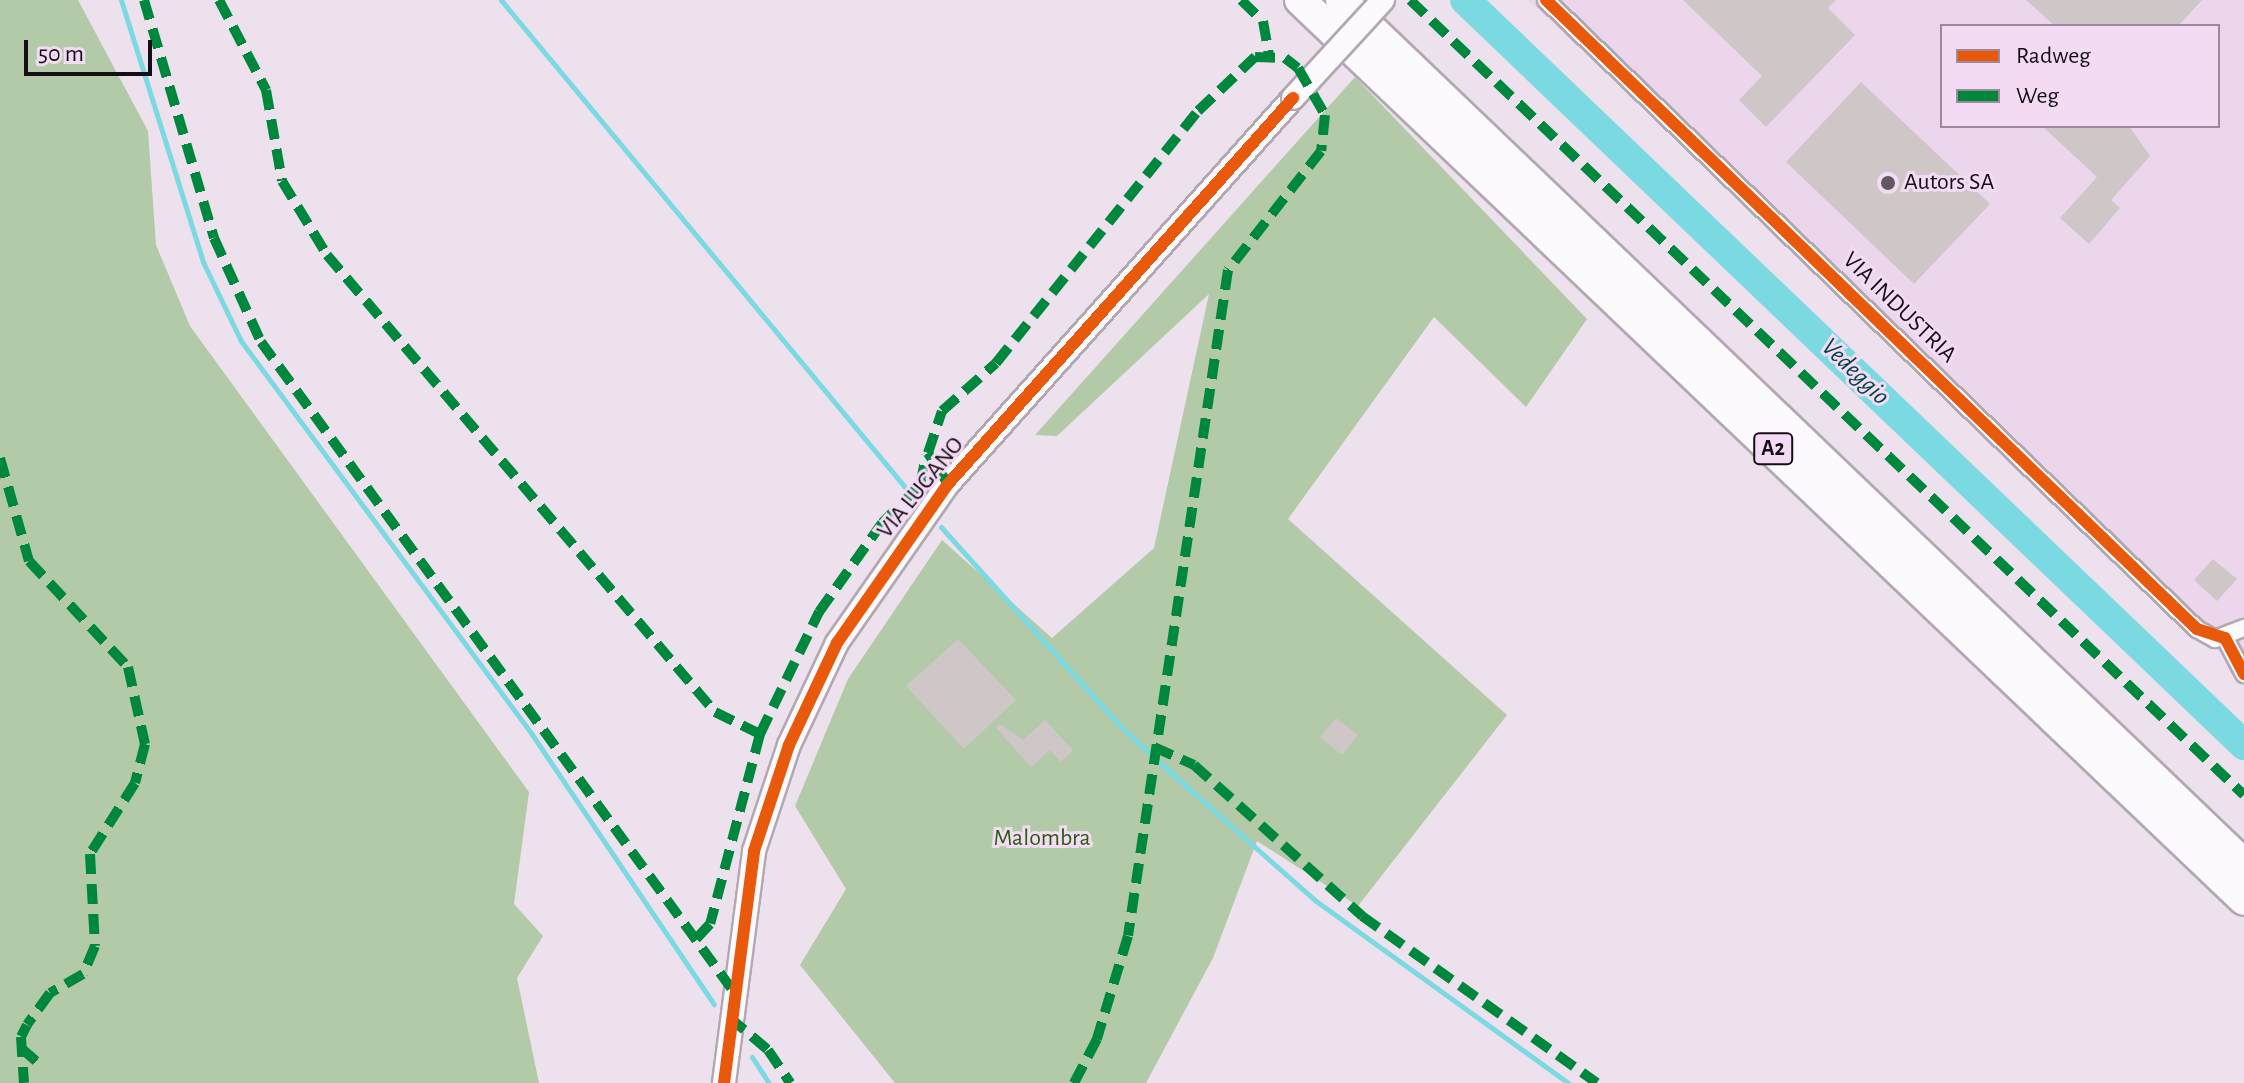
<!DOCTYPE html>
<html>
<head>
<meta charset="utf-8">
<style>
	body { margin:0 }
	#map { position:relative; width:2244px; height:1083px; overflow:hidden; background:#eee1ee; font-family:"Alegreya Sans",sans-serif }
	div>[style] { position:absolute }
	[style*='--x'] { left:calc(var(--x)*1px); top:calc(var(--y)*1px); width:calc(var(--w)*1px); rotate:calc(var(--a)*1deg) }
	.built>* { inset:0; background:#ebd6eb }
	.forest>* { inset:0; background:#b2caa8 }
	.stream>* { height:5px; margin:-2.5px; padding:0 2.5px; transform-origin:2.5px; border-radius:2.5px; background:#7ad9e1 }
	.river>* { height:30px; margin:-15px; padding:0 15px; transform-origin:15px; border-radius:15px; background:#7ad9e1 }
	.building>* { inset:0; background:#cfc6c7 }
	.roads { filter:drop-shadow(2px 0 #b2a8b2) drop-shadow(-2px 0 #b2a8b2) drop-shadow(0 2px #b2a8b2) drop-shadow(0 -2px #b2a8b2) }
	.minor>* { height:16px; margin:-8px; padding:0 8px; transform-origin:8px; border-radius:8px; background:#fcfafc }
	.secondary>* { height:22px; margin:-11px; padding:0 11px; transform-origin:11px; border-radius:11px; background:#fcfafc }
	.motorway>* { height:30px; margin:-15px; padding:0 15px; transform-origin:15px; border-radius:15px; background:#fcfafc }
	.bridges { filter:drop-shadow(2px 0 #b2a8b2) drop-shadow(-2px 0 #b2a8b2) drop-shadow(0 2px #b2a8b2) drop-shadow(0 -2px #b2a8b2) }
	.secondary-bridge>* { height:22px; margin:-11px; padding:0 11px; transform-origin:11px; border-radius:11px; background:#fcfafc }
	.quiet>* { height:10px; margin-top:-5px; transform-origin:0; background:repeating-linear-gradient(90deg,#00873e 0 20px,transparent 0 30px) }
	.cycleway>* { height:12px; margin:-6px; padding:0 6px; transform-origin:6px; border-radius:6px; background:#e8590c }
	.dots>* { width:22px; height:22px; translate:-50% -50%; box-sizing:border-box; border:4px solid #f3dcf3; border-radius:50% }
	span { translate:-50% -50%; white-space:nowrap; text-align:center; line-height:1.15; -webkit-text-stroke:6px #f3dcf3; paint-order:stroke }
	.shield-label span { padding:2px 6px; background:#f3dcf3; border:2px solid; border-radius:6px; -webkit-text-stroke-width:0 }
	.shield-label { font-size:22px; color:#160e16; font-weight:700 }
	.poi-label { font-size:24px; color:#160e16 }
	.left { translate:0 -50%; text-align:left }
	.street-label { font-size:24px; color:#160e16 }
	.park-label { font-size:24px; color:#295c11 }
	.water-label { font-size:26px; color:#014346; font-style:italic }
	.legend { position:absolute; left:1940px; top:24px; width:280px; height:104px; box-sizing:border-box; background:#f3dcf3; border:2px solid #9b8a9b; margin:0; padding:10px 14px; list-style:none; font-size:24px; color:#160e16 }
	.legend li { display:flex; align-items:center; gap:16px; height:40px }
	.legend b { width:40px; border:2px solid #9b8a9b }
	.scale { position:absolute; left:24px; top:40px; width:128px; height:36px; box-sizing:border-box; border:4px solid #160e16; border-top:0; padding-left:10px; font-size:24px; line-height:28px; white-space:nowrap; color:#160e16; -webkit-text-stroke:6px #f3dcf3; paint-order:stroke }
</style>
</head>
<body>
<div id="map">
	<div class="built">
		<i style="clip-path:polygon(evenodd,1528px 0,2244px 0,2244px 676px,2226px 658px,1528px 0,1942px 26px,2218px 26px,2218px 126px,1942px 126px,1942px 26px)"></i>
	</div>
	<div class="forest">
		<i style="clip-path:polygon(0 0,78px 0,148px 131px,156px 245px,190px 326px,529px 792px,514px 904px,543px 936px,517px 978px,539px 1083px,0 1083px)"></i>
		<i style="clip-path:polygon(1355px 77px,1587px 319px,1526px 407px,1434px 317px,1288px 519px,1507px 715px,1358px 906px,1257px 841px,1213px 958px,1146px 1083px,895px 1083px,800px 965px,846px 889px,795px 806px,848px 679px,942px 540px,1052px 638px,1154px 548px,1209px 294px,1057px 436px,1035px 435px)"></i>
	</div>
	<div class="stream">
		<i style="--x:121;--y:0;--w:275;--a:72.6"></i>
		<i style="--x:203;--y:262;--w:88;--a:64.3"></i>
		<i style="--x:241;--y:341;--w:488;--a:53.5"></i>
		<i style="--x:531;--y:733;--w:327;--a:56"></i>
		<i style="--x:501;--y:0;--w:639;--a:50.33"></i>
		<i style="--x:941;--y:527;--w:266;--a:48"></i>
		<i style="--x:1119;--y:725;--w:92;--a:42.4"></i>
		<i style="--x:1187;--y:787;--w:172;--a:41.5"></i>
		<i style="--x:1316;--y:901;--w:311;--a:35.8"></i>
		<i style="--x:752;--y:1057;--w:31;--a:57"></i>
	</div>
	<div class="river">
		<i style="--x:1465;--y:0;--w:1078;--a:43.72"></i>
	</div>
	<div class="building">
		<i style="clip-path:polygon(1683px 0,1836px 0,1828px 8px,1855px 35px,1766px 127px,1739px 100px,1762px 76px)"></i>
		<i style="clip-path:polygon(2026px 0,2202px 0,2178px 26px,2055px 26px)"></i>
		<i style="clip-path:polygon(1861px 82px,1990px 204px,1914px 284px,1786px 162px)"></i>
		<i style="clip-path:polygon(2042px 126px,2129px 126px,2150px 156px,2111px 200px,2120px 208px,2089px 244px,2060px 218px,2097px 177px)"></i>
		<i style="clip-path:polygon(2213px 559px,2237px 579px,2217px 601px,2194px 580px)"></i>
		<i style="clip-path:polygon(958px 639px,1016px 700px,964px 749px,906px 686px)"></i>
		<i style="clip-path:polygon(1336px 718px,1358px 735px,1342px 755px,1320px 737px)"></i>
		<i style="clip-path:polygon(1045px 720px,1073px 750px,1061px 762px,1050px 750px,1031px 767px,996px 728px,1000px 724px,1023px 740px)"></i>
	</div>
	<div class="roads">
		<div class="minor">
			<i style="--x:1546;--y:0;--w:905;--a:44.02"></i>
			<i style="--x:2197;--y:629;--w:21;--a:29"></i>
			<i style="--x:2215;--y:639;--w:31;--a:-21"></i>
			<i style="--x:2225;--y:638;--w:41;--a:62.2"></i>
		</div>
		<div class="secondary">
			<i style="--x:724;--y:1083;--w:234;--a:-82.6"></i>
			<i style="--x:754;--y:851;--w:112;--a:-71.7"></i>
			<i style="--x:789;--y:745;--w:113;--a:-64.8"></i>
			<i style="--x:837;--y:643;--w:194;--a:-55.1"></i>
			<i style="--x:948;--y:484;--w:518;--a:-48.21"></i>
		</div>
		<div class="motorway">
			<i style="--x:1300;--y:0;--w:1304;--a:43.63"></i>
			<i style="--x:1341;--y:0;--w:1250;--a:43.74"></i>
		</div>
	</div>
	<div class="bridges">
		<div class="secondary-bridge">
			<i style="--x:1293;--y:98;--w:133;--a:-47.4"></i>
		</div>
	</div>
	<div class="quiet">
		<i style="--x:144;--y:0;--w:248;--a:73.6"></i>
		<i style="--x:214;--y:238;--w:114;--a:65.7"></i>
		<i style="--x:261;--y:342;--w:799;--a:53.96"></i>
		<i style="--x:219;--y:0;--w:102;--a:62.4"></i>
		<i style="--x:266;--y:90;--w:92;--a:80"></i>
		<i style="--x:282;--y:181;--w:87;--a:58.7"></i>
		<i style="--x:327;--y:255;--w:599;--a:49.67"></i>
		<i style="--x:715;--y:712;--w:50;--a:26.1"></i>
		<i style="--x:760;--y:734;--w:196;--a:104.7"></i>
		<i style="--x:710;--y:924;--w:26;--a:133"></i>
		<i style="--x:1241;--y:0;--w:30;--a:44"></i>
		<i style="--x:1263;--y:21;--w:35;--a:80"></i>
		<i style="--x:1410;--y:0;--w:1152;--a:43.63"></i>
		<i style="--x:0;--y:458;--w:107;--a:74.3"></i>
		<i style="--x:29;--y:561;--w:145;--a:47"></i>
		<i style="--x:128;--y:667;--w:79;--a:77.6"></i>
		<i style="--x:145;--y:744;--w:40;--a:104.4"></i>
		<i style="--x:135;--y:783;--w:84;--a:122.4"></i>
		<i style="--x:90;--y:854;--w:92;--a:86.9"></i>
		<i style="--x:95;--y:946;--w:30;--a:113"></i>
		<i style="--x:83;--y:974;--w:38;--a:150"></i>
		<i style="--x:50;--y:993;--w:39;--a:126"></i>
		<i style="--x:27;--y:1025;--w:13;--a:117"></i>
		<i style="--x:21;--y:1037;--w:46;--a:86.3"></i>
		<i style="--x:948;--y:484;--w:37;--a:-123"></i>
		<i style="--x:928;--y:453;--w:44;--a:-71.6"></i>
		<i style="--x:942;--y:411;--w:72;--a:-41.6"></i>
		<i style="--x:996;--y:363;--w:323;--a:-51.3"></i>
		<i style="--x:1198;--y:111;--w:79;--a:-43.5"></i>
		<i style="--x:1255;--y:57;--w:30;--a:2"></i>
		<i style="--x:1285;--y:58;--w:16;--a:38"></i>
		<i style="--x:1298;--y:68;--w:54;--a:60.1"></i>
		<i style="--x:1325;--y:115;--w:36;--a:96"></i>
		<i style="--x:1321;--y:151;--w:151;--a:128"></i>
		<i style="--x:1228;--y:270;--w:673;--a:98.54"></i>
		<i style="--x:1128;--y:936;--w:108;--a:106.8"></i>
		<i style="--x:1097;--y:1039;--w:50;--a:117.6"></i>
		<i style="--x:760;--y:734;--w:136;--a:-64.2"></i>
		<i style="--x:819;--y:612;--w:109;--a:-54.7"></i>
		<i style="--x:882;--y:523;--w:54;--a:-45"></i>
		<i style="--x:920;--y:485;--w:30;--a:-78"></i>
		<i style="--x:1154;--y:747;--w:44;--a:24.2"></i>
		<i style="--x:1194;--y:765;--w:226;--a:41.9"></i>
		<i style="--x:1362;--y:916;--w:288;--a:35.4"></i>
		<i style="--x:729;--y:1017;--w:51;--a:40.2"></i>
		<i style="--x:768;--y:1050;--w:40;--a:56"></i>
		<i style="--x:21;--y:1048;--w:29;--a:41"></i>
	</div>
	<div class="cycleway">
		<i style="--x:1546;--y:0;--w:905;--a:44.02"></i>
		<i style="--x:2197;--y:629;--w:29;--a:18"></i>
		<i style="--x:2225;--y:638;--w:41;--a:62.2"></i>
		<i style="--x:724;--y:1083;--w:234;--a:-82.6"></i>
		<i style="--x:754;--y:851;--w:112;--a:-71.7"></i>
		<i style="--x:789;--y:745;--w:113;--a:-64.8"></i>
		<i style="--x:837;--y:643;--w:194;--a:-55.1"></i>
		<i style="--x:948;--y:484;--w:518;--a:-48.21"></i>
	</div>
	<div class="dots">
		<i style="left:1888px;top:183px;background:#625862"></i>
	</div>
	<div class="shield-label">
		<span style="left:1773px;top:449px">A2</span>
	</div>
	<div class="poi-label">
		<span class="left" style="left:1904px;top:183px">Autors SA</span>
	</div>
	<div class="street-label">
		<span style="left:1899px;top:308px;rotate:44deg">VIA INDUSTRIA</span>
		<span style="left:921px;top:488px;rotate:-51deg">VIA LUGANO</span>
	</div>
	<div class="park-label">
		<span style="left:1042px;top:839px">Malombra</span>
	</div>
	<div class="water-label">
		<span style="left:1855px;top:372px;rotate:44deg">Vedeggio</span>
	</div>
	<ul class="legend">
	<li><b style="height:10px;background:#e8590c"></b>Radweg</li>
	<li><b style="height:10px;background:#00873e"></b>Weg</li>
	</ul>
	<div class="scale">50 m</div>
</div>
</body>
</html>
